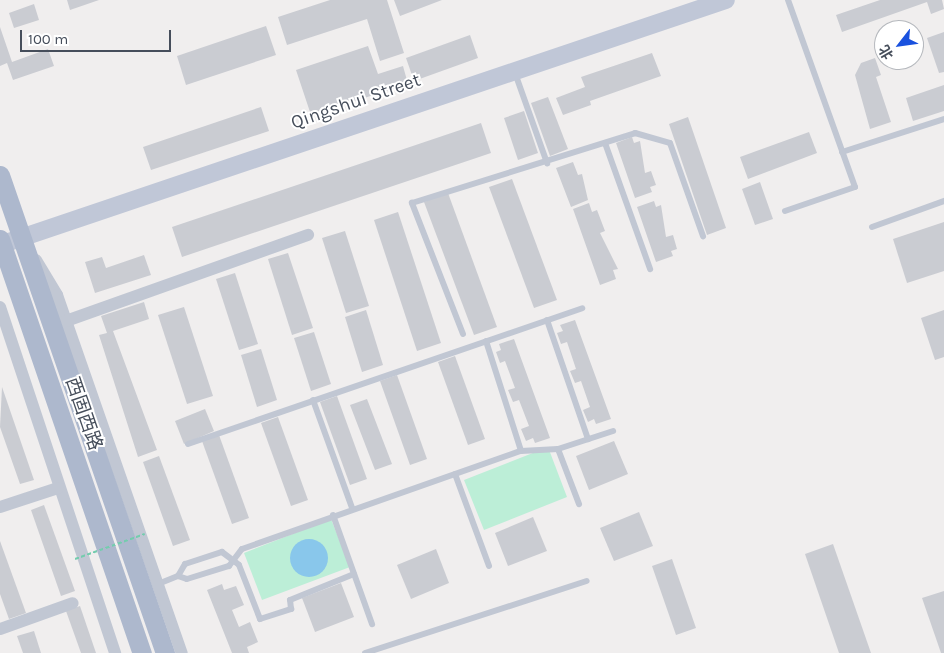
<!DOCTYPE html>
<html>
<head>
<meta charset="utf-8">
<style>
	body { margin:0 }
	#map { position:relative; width:944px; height:653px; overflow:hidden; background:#f0eeee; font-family:Karla,"Noto Sans SC",sans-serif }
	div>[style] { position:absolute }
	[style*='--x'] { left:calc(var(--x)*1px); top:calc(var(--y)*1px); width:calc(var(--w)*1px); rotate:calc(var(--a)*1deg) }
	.green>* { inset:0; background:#bceed7 }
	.water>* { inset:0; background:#89c7eb }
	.round { border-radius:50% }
	.building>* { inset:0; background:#caccd2 }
	.lane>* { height:6px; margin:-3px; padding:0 3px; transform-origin:3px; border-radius:3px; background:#c1c7d3 }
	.street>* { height:12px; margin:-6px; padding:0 6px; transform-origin:6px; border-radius:6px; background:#c1c7d3 }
	.secondary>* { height:18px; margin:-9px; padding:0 9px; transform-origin:9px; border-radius:9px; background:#c0c7d7 }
	.primary>* { height:19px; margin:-9.5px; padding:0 9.5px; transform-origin:9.5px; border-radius:9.5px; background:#adb8cd }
	.path-bridge>* { height:2px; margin-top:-1px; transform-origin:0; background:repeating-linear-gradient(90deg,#74ccae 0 4px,transparent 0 6.5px) }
	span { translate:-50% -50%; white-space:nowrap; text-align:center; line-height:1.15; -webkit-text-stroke:4px #fff; paint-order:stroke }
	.street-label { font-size:19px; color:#464e5b }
	.north { position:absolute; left:874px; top:20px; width:50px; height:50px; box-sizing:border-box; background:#fff; border:1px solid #b5b8bd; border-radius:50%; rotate:240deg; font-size:14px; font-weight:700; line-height:20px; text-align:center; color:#464e5b }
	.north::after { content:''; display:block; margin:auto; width:18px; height:22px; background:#1951de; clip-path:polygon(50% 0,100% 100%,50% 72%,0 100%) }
	.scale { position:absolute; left:20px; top:30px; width:151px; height:22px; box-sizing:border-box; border:2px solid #464e5b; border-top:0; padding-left:6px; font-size:15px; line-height:18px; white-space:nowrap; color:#464e5b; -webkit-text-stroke:4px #fff; paint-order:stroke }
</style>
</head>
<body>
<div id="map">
	<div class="green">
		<i style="clip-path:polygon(548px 447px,567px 497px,484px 530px,464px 480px)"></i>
		<i style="clip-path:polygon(331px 519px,350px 567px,262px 600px,244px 553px)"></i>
	</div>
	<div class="water">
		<i class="round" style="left:290px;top:539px;width:38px;height:38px"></i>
	</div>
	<div class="building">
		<i style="clip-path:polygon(67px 0,99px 0,70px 10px)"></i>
		<i style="clip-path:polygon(330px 0,387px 0,404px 53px,380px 61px,367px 19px,287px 45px,278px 17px)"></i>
		<i style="clip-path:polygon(394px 0,442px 0,400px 16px)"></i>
		<i style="clip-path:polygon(880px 0,942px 0,944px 9px,931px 14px,927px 2px,842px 32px,836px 15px)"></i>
		<i style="clip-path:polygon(34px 4px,39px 20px,14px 28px,9px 13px)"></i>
		<i style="clip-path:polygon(266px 26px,276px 55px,186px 85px,177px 56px)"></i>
		<i style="clip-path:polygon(0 27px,12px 62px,48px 49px,54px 66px,13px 80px,7px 63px,0 66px)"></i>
		<i style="clip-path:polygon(944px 32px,944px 72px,939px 73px,927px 38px)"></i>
		<i style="clip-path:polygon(470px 35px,478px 58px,414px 81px,406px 58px)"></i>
		<i style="clip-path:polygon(368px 46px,378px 74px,403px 66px,408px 84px,311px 115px,296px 70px)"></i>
		<i style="clip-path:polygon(652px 53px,661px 76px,590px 101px,591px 105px,563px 115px,556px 98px,585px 87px,581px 77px)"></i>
		<i style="clip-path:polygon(875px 58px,881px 75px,876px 77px,891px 122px,870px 129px,855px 75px,861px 63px)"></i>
		<i style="clip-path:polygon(944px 85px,944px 111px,913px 121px,906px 98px)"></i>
		<i style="clip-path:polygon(548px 97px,568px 149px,550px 156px,531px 103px)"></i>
		<i style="clip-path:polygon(261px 107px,269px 131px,151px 170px,143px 147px)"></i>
		<i style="clip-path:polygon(524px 111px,538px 153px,518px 160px,504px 118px)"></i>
		<i style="clip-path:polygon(688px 117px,726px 228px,707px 235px,669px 124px)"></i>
		<i style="clip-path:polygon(481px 123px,491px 153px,182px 257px,172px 227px)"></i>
		<i style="clip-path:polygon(809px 132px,817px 153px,748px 179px,740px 157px)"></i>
		<i style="clip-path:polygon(632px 137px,634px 143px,640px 141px,645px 173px,651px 171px,656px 185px,650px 187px,652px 192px,635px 198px,616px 143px)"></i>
		<i style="clip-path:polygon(573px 162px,578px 175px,582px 174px,588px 200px,571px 207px,556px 168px)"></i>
		<i style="clip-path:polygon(512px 179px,557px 300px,534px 308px,489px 187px)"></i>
		<i style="clip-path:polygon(760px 182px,773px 219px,755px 225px,742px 189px)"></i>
		<i style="clip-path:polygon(448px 193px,497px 327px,474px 335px,424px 202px)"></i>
		<i style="clip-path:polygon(654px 201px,656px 207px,661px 205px,666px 237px,673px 235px,677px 249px,671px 251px,673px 256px,656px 262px,637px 207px)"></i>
		<i style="clip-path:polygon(589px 203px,592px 212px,597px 210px,605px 231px,600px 233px,618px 269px,613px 270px,616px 279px,600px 285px,573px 209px)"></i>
		<i style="clip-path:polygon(398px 212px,441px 343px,417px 351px,374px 220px)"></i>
		<i style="clip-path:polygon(944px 222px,944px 271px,907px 283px,893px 239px)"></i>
		<i style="clip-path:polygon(345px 231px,369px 306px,346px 313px,322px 238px)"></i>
		<i style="clip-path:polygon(288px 253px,313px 328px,292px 335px,268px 259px)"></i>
		<i style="clip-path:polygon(144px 255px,151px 275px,95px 293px,85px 262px,102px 257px,106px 268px)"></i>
		<i style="clip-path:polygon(235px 273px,258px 344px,239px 350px,216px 279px)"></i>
		<i style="clip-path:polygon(144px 302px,149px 319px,113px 331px,157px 450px,138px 457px,99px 335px,107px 333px,101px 316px)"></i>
		<i style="clip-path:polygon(184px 307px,213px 396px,187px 404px,158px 315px)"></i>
		<i style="clip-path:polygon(366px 310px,383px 365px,362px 372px,345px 317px)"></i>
		<i style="clip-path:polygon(944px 310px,944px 357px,935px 360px,921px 318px)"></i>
		<i style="clip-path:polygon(575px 320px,611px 419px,596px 424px,594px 419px,588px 422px,583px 410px,590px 407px,581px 381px,575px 383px,570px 371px,576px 369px,567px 342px,561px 344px,557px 333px,563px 331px,560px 325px)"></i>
		<i style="clip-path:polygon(314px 332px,331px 384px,311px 391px,294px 338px)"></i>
		<i style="clip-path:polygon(514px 339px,550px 438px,535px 443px,533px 438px,526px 441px,521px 429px,529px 426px,519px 400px,513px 402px,508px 390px,515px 388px,505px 361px,500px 363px,496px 352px,501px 350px,499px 344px)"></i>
		<i style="clip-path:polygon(261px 349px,277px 400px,257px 407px,241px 355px)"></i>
		<i style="clip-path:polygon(455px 356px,485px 439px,468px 445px,438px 362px)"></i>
		<i style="clip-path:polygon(397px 375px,427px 459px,410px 465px,380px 381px)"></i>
		<i style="clip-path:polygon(2px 387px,34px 480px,20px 484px,0 427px)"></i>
		<i style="clip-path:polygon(337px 396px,367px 479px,350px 485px,320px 402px)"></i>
		<i style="clip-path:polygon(367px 399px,392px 464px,375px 470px,350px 405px)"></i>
		<i style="clip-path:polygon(205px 409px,214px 431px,184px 444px,175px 421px)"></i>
		<i style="clip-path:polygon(278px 417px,308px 500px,291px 506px,261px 423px)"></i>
		<i style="clip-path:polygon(219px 435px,249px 518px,232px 524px,202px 441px)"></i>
		<i style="clip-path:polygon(614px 441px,628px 474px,589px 490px,576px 456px)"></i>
		<i style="clip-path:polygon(159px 456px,190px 540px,173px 546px,143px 462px)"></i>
		<i style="clip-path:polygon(44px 505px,75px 591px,61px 596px,31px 510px)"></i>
		<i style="clip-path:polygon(639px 512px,653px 546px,614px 561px,600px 528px)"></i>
		<i style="clip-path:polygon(533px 517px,547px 551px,508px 566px,495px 533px)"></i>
		<i style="clip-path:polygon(0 541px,26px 613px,9px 619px,0 594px)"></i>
		<i style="clip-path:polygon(833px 544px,871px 653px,839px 653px,805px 554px)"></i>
		<i style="clip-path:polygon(436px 549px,449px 583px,411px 599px,397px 565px)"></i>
		<i style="clip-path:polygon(672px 559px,696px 628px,676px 635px,652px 566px)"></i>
		<i style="clip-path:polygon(341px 583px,354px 617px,315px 632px,302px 598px)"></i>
		<i style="clip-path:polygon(222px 584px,224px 590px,236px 586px,244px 605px,232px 610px,239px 627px,250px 622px,258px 642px,247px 647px,249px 653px,232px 653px,207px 590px)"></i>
		<i style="clip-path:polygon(944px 591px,944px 653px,941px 653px,922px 598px)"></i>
		<i style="clip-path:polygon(80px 606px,96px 653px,81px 653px,66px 611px)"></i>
		<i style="clip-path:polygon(34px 631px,41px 653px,23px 653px,17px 636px)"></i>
	</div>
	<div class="lane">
		<i style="--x:515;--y:73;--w:96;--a:70.4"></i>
		<i style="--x:605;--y:143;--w:134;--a:70.3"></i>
		<i style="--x:842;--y:152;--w:107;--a:-17.9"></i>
		<i style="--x:785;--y:211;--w:74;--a:-18.9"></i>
		<i style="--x:855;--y:187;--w:199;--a:-109.7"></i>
		<i style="--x:872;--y:227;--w:77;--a:-19.9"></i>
		<i style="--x:547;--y:320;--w:126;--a:71"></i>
		<i style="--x:463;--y:334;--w:141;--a:-111.3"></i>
		<i style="--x:412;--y:203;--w:234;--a:-17.4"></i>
		<i style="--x:635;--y:133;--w:36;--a:16"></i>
		<i style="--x:670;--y:143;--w:99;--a:70.5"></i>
		<i style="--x:486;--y:341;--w:115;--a:72.3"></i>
		<i style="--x:313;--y:400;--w:115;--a:70.1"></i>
		<i style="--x:188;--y:444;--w:417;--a:-19"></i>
		<i style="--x:558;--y:449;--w:59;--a:69.1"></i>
		<i style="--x:455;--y:474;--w:98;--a:69.7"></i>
		<i style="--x:333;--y:515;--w:116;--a:70.3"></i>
		<i style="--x:178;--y:576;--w:9;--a:18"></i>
		<i style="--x:187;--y:579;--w:44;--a:-17.2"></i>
		<i style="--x:229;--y:566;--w:21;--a:-53"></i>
		<i style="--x:242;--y:549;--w:296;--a:-19.4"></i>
		<i style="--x:521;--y:451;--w:37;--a:-3"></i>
		<i style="--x:558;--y:449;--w:58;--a:-18.1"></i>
		<i style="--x:158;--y:584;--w:22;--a:-22"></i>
		<i style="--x:178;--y:576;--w:14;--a:-60"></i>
		<i style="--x:185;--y:564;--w:39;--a:-18"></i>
		<i style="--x:222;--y:552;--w:21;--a:37"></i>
		<i style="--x:239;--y:565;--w:58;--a:68.7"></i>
		<i style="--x:260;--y:619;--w:33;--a:-18"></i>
		<i style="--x:291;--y:609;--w:9;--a:-96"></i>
		<i style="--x:290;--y:600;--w:69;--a:-22.1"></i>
		<i style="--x:365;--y:653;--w:233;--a:-18"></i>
	</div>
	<div class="street">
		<i style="--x:36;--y:260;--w:41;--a:59"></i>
		<i style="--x:57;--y:295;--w:379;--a:70.8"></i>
		<i style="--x:0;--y:307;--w:365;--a:71.6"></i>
		<i style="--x:66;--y:321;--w:257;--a:-19.6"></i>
		<i style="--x:0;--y:507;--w:61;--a:-18.1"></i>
		<i style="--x:0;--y:629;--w:77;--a:-19.6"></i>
	</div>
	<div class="secondary">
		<i style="--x:0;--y:245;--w:766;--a:-18.65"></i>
	</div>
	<div class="primary">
		<i style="--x:0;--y:175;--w:506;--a:70.96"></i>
		<i style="--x:0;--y:239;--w:438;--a:71.1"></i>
	</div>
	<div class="path-bridge">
		<i style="--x:75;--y:559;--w:74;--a:-19.7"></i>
	</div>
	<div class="street-label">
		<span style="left:356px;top:102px;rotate:-19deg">Qingshui Street</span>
		<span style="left:83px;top:414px;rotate:71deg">西固西路</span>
	</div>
	<div class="north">北</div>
	<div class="scale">100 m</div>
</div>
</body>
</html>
